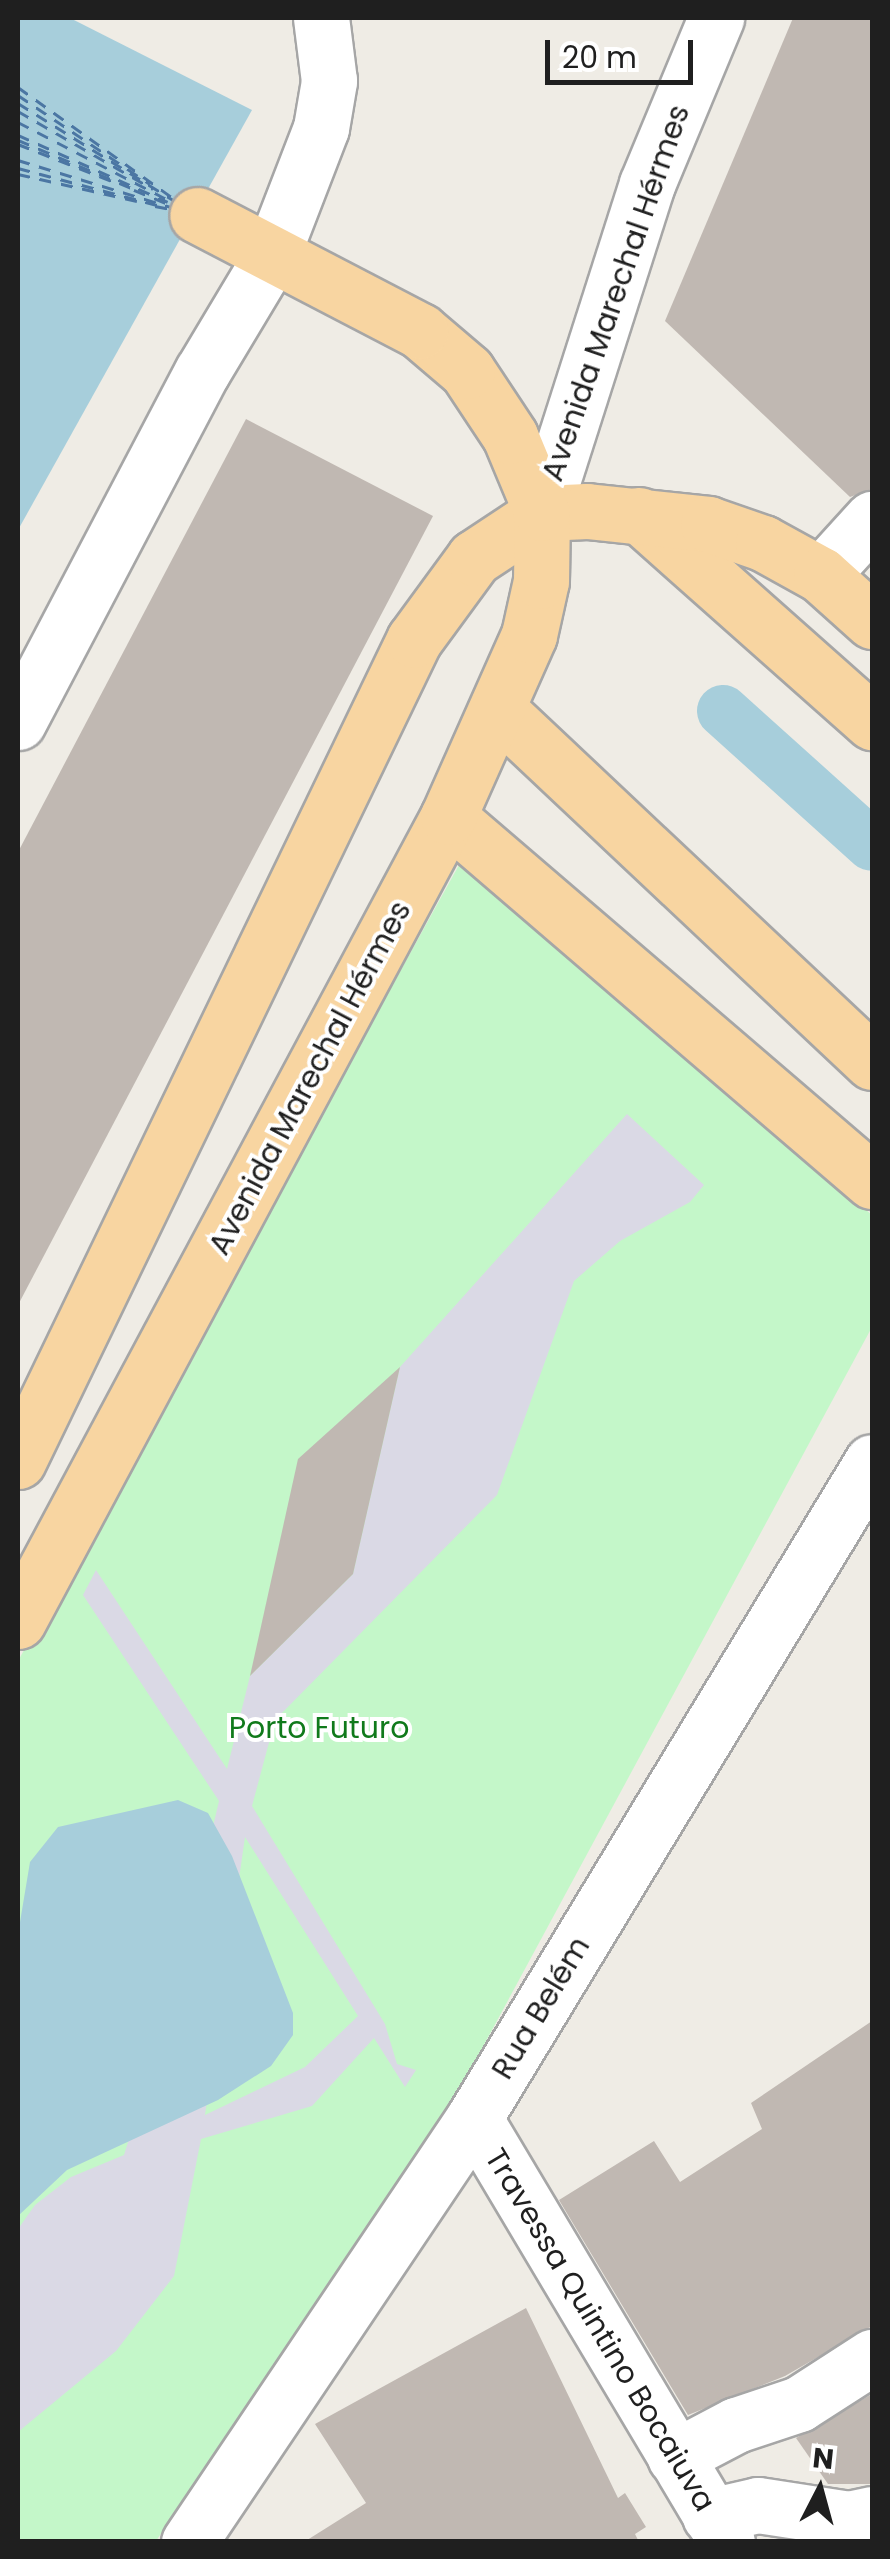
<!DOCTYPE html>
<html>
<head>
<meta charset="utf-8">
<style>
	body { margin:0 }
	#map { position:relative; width:890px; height:2559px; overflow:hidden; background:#efece5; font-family:Poppins,sans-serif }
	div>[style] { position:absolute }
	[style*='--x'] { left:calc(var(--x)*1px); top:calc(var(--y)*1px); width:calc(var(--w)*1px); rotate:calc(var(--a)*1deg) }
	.park>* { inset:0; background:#c4f7c9 }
	.plaza>* { inset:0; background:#dad9e5 }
	.water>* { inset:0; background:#a7cedb }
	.canal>* { height:52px; margin:-26px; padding:0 26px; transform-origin:26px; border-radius:26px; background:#a7cedb }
	.ferry>* { height:2.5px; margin-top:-1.25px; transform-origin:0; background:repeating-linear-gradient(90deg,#4b76a3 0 12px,transparent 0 22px) }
	.building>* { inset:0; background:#c0b8b2 }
	.roads { filter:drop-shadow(2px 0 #a6a6a6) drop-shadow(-2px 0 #a6a6a6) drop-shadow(0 2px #a6a6a6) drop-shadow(0 -2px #a6a6a6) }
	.minor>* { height:55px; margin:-27.5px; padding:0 27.5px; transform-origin:27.5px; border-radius:27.5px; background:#fff }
	.major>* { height:55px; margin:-27.5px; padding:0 27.5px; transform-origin:27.5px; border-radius:27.5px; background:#f8d5a1 }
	span { translate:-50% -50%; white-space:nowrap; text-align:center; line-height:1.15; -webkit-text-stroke:8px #fff; paint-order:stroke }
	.street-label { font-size:30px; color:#1f1f1f }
	.park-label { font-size:30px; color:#107a1b }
	.frame { position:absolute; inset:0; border:20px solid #1f1f1f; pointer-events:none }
	.north { position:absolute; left:770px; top:2439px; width:100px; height:100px; -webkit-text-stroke:8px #fff; paint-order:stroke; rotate:6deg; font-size:28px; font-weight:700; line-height:40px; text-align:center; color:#1f1f1f }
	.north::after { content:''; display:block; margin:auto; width:35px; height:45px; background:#1f1f1f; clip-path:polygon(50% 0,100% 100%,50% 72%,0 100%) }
	.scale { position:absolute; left:545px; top:40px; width:148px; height:45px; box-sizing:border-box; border:5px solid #1f1f1f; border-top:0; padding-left:12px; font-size:30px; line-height:35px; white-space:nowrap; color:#1f1f1f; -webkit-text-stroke:8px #fff; paint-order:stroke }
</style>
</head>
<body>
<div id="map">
	<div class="park">
		<i style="clip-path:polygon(459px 865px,872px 1215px,872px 1327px,459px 2091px,156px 2541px,18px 2542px,18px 1661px)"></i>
	</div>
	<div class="plaza">
		<i style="clip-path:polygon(evenodd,627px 1114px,704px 1185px,690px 1202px,620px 1241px,574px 1281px,497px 1495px,275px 1720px,252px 1806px,385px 2024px,397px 2064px,416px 2070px,405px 2087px,374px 2038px,312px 2106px,201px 2139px,174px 2276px,116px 2351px,18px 2432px,18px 2229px,35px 2205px,71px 2177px,124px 2155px,172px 2000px,219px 1801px,83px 1595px,96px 1570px,227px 1769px,250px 1676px,353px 1574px,400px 1367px,627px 1114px,245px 1837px,358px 2016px,305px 2067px,205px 2115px,245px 1837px)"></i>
	</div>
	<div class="water">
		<i style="clip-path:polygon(18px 18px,70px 18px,252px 110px,18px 530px)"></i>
		<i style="clip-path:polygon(178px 1800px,208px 1813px,232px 1856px,293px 2013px,293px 2035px,271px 2066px,218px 2100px,67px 2170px,18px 2216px,18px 1934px,30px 1862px,58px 1827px)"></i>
	</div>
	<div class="canal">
		<i style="--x:723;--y:711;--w:200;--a:42"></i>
	</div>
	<div class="ferry">
		<i style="--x:18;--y:87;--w:194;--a:35.6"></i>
		<i style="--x:18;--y:95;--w:159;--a:34"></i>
		<i style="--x:18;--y:103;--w:185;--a:32"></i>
		<i style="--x:18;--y:111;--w:156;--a:30"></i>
		<i style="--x:18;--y:122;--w:176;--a:27.4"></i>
		<i style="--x:18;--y:135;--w:164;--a:24.1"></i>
		<i style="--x:18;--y:140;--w:128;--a:23"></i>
		<i style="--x:18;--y:144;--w:106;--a:21.5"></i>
		<i style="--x:18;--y:160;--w:163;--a:17.1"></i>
		<i style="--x:18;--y:168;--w:144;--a:14.9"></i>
		<i style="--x:18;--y:174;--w:122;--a:12.8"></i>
		<i style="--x:134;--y:190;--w:42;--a:22.3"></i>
		<i style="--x:155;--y:206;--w:16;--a:11"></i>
	</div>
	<div class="building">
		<i style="clip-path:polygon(793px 18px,872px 18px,872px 489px,850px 497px,665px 321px)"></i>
		<i style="clip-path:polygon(246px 419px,433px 516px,18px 1305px,18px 852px)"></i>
		<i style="clip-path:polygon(400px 1367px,353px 1574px,250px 1676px,298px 1459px)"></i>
		<i style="clip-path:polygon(872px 2021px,872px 2326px,785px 2376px,688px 2415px,559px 2200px,654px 2141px,680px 2182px,762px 2129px,751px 2103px)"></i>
		<i style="clip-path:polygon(526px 2308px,618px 2498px,625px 2493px,646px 2527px,635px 2534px,639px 2542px,304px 2542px,366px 2503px,315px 2424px)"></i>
		<i style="clip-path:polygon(872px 2394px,872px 2484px,828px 2484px,796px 2438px)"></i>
	</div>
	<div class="roads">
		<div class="minor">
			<i style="--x:542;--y:513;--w:345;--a:-72.3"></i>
			<i style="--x:647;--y:184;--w:180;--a:-67.4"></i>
			<i style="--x:821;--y:575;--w:76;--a:-47.7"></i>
			<i style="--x:18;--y:722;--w:395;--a:-62.3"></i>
			<i style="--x:202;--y:372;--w:136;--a:-59.1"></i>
			<i style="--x:272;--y:255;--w:136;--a:-68.9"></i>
			<i style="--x:321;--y:128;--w:48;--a:-80.3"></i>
			<i style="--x:329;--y:81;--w:64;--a:-97.2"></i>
			<i style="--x:474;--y:2118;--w:494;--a:59.2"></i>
			<i style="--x:675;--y:2457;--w:69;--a:-27.7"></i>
			<i style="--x:736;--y:2425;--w:66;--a:-18.4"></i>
			<i style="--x:799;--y:2404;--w:87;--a:-32.8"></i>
			<i style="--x:710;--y:2516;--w:49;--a:-12.9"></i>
			<i style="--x:758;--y:2505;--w:92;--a:8.7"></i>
			<i style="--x:849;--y:2519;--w:24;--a:-12"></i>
			<i style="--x:189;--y:2542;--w:511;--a:-56.09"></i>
			<i style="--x:474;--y:2118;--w:767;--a:-58.75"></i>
		</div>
		<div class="major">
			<i style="--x:639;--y:515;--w:312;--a:41.6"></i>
			<i style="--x:497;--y:709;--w:515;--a:43.27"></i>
			<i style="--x:448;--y:817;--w:559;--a:40.65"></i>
			<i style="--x:18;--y:1461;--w:912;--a:-64.25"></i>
			<i style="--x:414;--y:640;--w:102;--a:-53.8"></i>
			<i style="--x:474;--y:558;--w:82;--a:-33.5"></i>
			<i style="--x:542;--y:513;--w:45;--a:-2.5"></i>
			<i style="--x:587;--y:511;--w:122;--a:6.1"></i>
			<i style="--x:708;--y:524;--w:58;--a:19.1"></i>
			<i style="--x:763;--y:543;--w:66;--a:28.9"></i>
			<i style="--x:821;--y:575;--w:69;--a:42"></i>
			<i style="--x:18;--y:1621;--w:912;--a:-61.86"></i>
			<i style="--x:448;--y:817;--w:199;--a:-66"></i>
			<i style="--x:529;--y:635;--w:55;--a:-77.5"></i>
			<i style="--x:541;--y:581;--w:68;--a:-89.2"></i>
			<i style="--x:542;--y:513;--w:83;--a:-112.6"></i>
			<i style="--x:510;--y:436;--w:78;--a:-123.5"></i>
			<i style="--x:467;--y:371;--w:62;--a:-139.6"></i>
			<i style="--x:420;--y:331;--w:251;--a:-152.5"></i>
		</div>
	</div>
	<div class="street-label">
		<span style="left:616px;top:293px;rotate:-71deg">Avenida Marechal Hérmes</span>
		<span style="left:310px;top:1078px;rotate:-62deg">Avenida Marechal Hérmes</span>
		<span style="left:541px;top:2008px;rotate:-59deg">Rua Belém</span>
		<span style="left:600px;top:2330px;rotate:59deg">Travessa Quintino Bocaiuva</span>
	</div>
	<div class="park-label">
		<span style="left:319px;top:1728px">Porto Futuro</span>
	</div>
	<div class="frame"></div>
	<div class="north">N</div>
	<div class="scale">20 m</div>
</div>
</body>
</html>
